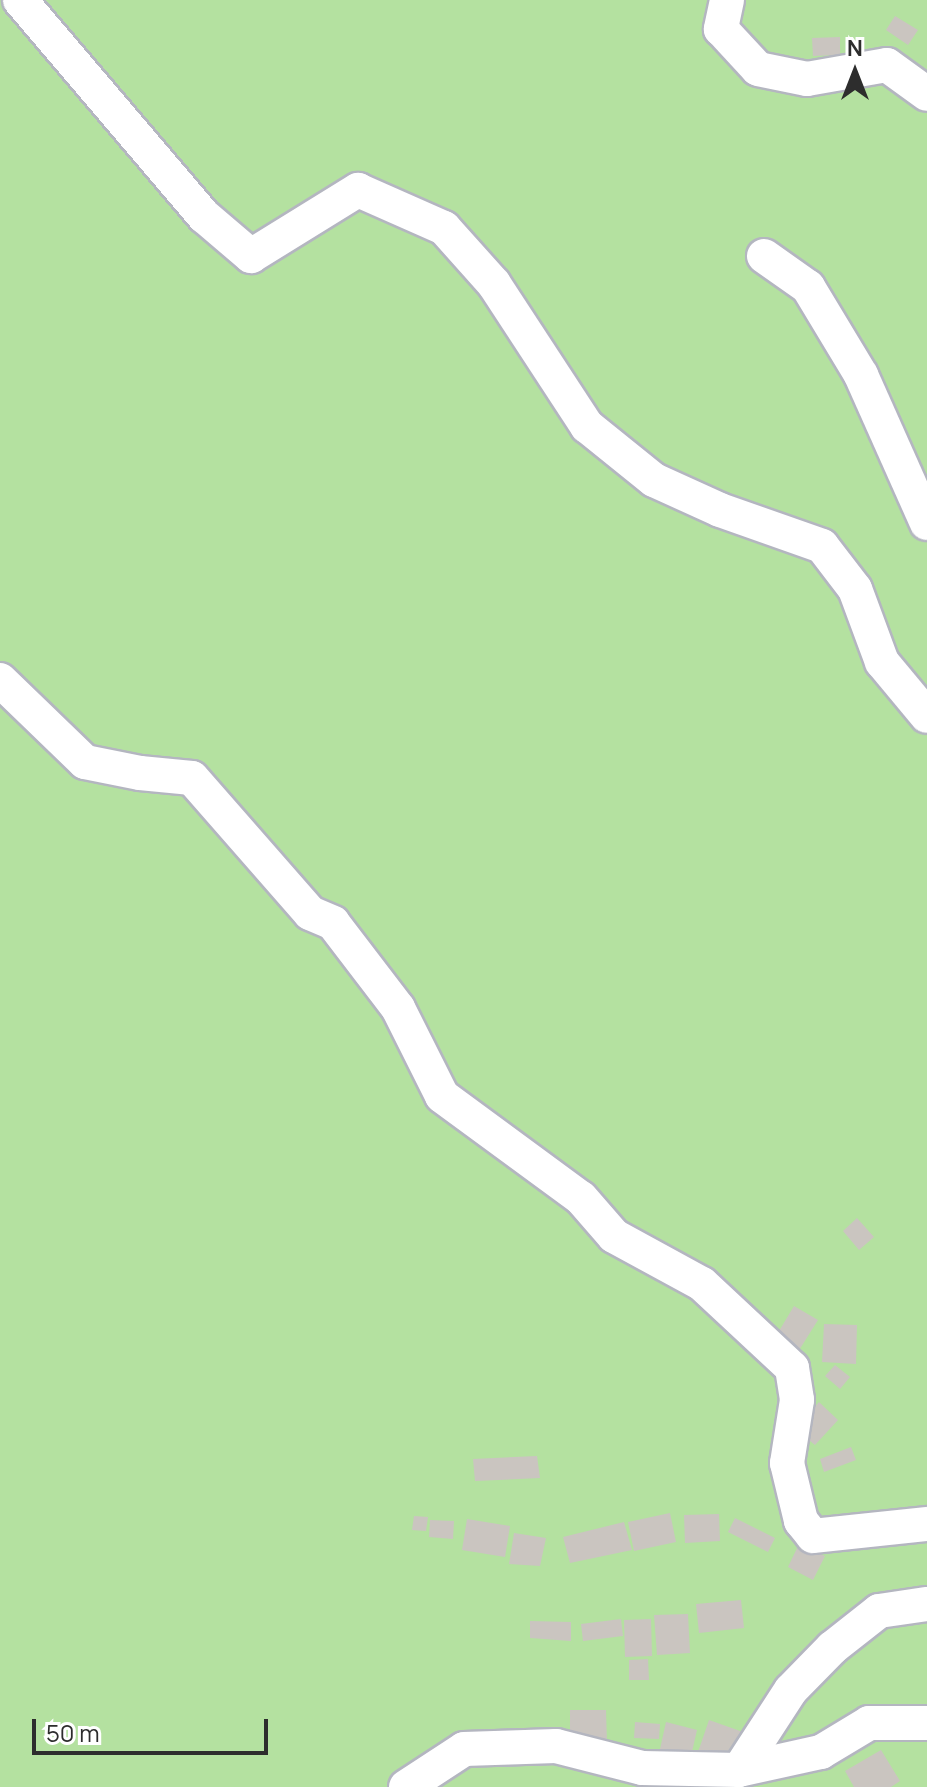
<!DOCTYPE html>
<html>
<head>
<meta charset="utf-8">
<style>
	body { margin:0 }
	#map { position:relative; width:927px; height:1787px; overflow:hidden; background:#eee9e1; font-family:Manrope,sans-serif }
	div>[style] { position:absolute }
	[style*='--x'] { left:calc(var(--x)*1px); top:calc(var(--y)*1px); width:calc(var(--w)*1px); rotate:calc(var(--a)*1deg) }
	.green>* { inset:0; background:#b4e1a0 }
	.building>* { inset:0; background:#cac5c0 }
	.roads { filter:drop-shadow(2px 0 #b4b6c0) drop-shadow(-2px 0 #b4b6c0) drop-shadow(0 2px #b4b6c0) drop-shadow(0 -2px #b4b6c0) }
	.minor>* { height:34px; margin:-17px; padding:0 17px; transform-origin:17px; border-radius:17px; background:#fff }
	span { translate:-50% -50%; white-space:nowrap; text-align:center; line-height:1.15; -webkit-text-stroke:8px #fff; paint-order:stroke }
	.north { position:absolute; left:815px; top:32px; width:80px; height:80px; -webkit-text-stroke:6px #fff; paint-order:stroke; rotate:0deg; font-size:22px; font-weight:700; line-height:32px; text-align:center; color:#2d2d2d }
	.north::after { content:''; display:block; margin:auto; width:28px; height:36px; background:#2d2d2d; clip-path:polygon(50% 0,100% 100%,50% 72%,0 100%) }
	.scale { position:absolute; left:32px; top:1719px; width:236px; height:36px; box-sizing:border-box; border:4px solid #2d2d2d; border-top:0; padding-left:10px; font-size:24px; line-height:28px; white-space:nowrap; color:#2d2d2d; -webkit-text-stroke:6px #fff; paint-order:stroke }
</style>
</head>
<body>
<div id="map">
	<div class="green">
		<i style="clip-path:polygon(0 0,927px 0,927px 1787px,0 1787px)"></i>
	</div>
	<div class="building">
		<i style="clip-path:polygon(895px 16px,918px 30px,908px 45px,886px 30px)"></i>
		<i style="clip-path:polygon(840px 37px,840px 55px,813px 56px,812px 38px)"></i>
		<i style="clip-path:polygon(857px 1218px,874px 1237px,859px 1250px,843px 1231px)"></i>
		<i style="clip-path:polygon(794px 1306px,818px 1320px,796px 1355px,773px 1341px)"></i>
		<i style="clip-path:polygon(824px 1324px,857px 1325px,856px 1364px,822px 1362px)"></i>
		<i style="clip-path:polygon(835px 1365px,850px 1377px,840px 1389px,825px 1376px)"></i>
		<i style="clip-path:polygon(819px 1402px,838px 1420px,815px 1445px,795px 1429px)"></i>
		<i style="clip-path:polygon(851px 1447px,856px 1460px,824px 1472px,820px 1459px)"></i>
		<i style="clip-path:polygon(537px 1456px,540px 1478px,475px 1481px,473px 1459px)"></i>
		<i style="clip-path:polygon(670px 1513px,676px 1542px,634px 1551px,628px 1522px)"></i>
		<i style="clip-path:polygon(719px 1514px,720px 1541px,685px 1543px,684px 1515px)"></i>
		<i style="clip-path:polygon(414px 1516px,428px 1517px,426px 1531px,412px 1530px)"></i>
		<i style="clip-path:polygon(735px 1518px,775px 1538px,768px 1552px,728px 1532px)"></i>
		<i style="clip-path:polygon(467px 1519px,510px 1526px,505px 1557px,462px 1550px)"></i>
		<i style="clip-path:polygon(430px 1520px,454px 1521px,453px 1539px,429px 1537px)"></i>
		<i style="clip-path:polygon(624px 1522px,632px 1550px,570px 1563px,563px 1537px)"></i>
		<i style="clip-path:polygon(514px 1533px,546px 1538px,540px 1566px,509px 1564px)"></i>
		<i style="clip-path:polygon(799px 1544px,825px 1556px,813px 1580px,788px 1567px)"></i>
		<i style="clip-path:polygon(741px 1600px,744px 1628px,699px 1633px,696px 1604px)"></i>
		<i style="clip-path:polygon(688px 1614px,690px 1653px,657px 1655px,654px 1615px)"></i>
		<i style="clip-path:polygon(621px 1619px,623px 1636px,583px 1641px,581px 1624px)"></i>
		<i style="clip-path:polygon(651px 1619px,652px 1656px,625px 1657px,624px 1620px)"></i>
		<i style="clip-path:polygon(530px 1621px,571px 1622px,571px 1641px,530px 1638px)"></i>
		<i style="clip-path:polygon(648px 1659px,649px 1680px,629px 1680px,629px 1660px)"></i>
		<i style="clip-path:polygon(570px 1710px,606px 1710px,607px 1743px,570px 1743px)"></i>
		<i style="clip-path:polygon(709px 1720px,743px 1732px,731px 1765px,698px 1752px)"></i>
		<i style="clip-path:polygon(635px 1722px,660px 1724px,659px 1739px,634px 1738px)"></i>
		<i style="clip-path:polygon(666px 1722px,697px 1730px,691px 1756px,660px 1749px)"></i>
		<i style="clip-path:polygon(881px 1750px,900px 1781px,891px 1787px,854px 1787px,845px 1771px)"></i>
	</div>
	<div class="roads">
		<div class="minor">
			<i style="--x:20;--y:0;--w:284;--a:49.6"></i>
			<i style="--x:204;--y:216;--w:62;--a:40.4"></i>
			<i style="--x:251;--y:256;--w:126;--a:-31.7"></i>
			<i style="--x:358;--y:190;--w:94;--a:23.8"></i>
			<i style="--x:444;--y:228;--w:75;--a:48.2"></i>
			<i style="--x:494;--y:284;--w:170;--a:56.8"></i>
			<i style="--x:587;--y:426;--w:86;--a:38.9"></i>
			<i style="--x:654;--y:480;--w:72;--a:24.4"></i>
			<i style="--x:720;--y:510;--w:108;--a:19.4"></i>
			<i style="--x:822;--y:546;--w:54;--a:52.5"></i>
			<i style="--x:855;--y:589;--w:78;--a:69.7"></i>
			<i style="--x:882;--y:662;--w:70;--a:50.2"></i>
			<i style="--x:727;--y:0;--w:30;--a:102"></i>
			<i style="--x:721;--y:29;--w:54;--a:47.2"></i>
			<i style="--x:758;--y:69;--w:50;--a:11.5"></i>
			<i style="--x:807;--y:79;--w:81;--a:-9.9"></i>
			<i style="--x:887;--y:65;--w:49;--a:35.9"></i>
			<i style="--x:764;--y:256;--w:54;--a:35.2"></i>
			<i style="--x:808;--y:287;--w:103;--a:58.9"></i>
			<i style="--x:861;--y:375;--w:162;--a:66"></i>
			<i style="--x:0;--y:680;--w:118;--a:44"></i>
			<i style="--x:85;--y:762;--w:56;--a:11.3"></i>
			<i style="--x:140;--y:773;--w:52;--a:5.5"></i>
			<i style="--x:192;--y:778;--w:179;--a:48.8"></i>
			<i style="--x:310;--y:913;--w:25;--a:23"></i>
			<i style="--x:333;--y:923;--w:107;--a:52.6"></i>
			<i style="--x:398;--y:1008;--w:98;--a:63.4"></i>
			<i style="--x:442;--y:1096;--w:172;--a:36.3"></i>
			<i style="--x:581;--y:1198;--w:50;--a:49"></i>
			<i style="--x:614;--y:1236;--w:100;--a:28.6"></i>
			<i style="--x:702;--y:1284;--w:123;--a:43"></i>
			<i style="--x:792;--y:1368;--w:32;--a:81"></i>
			<i style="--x:797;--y:1400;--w:64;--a:99"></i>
			<i style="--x:787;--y:1463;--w:60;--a:76.4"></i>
			<i style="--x:801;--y:1521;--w:19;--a:51"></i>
			<i style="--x:813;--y:1536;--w:115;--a:-6"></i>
			<i style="--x:739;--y:1770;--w:95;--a:-57"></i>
			<i style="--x:791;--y:1690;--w:59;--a:-45.7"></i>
			<i style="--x:832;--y:1648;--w:60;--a:-38.2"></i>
			<i style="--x:879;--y:1611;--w:49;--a:-8.3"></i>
			<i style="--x:406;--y:1787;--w:69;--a:-33.2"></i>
			<i style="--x:464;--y:1749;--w:92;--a:-1.9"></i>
			<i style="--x:556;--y:1746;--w:89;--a:14.3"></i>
			<i style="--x:642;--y:1768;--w:97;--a:1.2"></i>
			<i style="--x:739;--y:1770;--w:84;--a:-12.4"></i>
			<i style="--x:821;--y:1752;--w:56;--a:-31.1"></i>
			<i style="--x:869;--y:1723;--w:58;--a:0"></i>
		</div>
	</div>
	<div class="north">N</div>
	<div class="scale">50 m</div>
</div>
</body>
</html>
